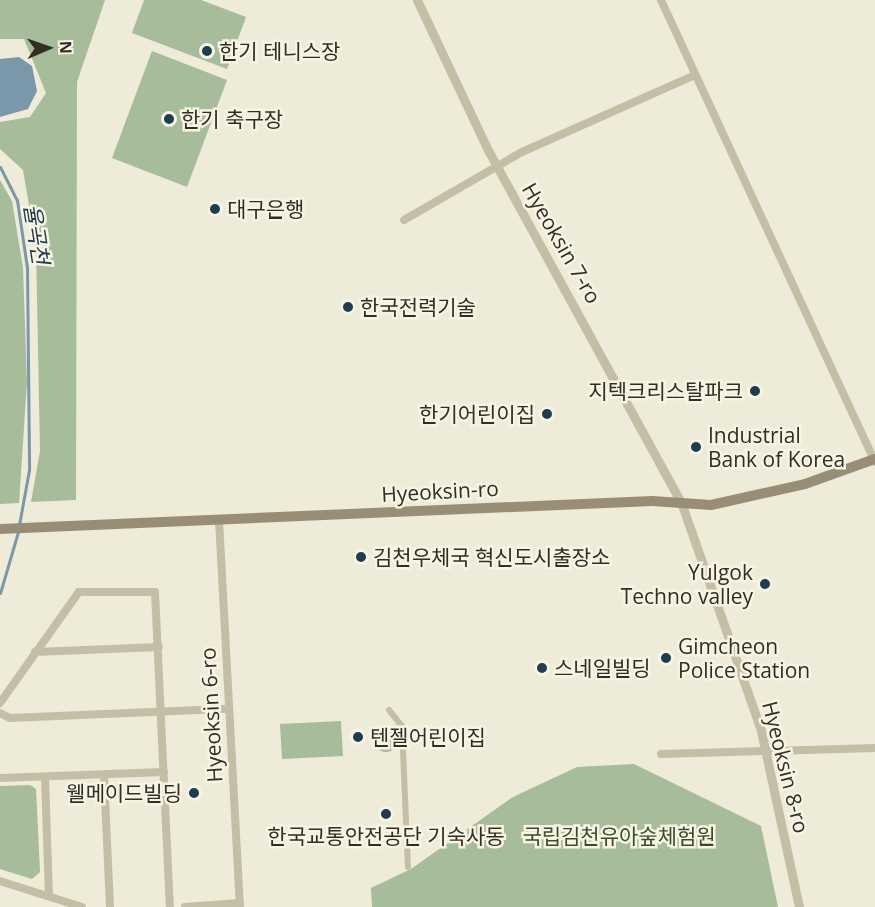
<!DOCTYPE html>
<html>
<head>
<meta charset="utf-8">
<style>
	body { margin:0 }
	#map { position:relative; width:875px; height:907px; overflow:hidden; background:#eeebd8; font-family:"Open Sans","Noto Sans KR",sans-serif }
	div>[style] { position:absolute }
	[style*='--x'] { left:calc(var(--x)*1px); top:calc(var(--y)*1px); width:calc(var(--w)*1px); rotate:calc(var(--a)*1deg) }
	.green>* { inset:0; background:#a6bc9a }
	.round { border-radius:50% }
	.water>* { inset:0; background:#7a98a9 }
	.stream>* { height:3px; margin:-1.5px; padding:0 1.5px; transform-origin:1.5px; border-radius:1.5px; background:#7a98a9 }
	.pedestrian>* { height:6px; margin:-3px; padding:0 3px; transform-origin:3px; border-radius:3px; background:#c5bea6 }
	.minor>* { height:8px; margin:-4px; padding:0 4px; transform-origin:4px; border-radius:4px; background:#c5bea6 }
	.tertiary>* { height:9px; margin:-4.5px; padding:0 4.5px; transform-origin:4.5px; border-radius:4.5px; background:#c5bea6 }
	.secondary>* { height:10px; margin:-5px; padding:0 5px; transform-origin:5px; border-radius:5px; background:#988e77 }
	.dots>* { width:16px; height:16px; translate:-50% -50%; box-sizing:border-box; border:3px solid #f7f4e4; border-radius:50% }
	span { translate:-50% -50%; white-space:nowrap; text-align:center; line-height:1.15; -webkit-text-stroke:5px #f7f4e4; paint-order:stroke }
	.poi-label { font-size:21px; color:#322d26 }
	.left { translate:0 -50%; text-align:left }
	.right { translate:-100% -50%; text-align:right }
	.street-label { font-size:21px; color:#322d26 }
	.park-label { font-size:21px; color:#374e2c }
	.water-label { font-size:22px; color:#1f3d4f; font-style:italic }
	.north { position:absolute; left:18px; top:18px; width:60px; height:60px; -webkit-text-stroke:4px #f7f4e4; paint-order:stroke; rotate:88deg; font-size:16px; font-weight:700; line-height:24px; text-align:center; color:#322d26 }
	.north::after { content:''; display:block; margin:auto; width:21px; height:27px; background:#322d26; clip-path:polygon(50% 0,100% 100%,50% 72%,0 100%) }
</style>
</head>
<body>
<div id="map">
	<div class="green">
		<i style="clip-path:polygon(0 0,105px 0,77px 82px,76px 500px,31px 502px,40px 451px,36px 246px,23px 170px,0 149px,0 122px,30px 117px,46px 93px,24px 39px,0 39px)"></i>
		<i style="clip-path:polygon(144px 0,201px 0,246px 17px,227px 69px,132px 33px)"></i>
		<i style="clip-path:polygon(152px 51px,227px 80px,187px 187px,112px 158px)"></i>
		<i style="clip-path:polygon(0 180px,12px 201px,23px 268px,27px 382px,19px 503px,0 504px)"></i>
		<i style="clip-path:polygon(341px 721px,343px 756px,282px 759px,280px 724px)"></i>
		<i class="round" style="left:375px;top:730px;width:22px;height:22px"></i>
		<i style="clip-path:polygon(634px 764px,761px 826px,778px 907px,372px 907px,371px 888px,411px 869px,513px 797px,577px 767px)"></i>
		<i style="clip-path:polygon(30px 785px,36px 789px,40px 872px,32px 879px,0 869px,0 786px)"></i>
	</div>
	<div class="water">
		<i style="clip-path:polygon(19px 57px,32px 66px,37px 91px,28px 109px,0 117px,0 59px)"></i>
	</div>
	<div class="stream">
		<i style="--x:0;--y:167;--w:37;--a:63"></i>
		<i style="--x:17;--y:200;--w:69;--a:81.6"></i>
		<i style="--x:27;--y:268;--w:202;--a:89.4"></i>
		<i style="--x:29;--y:470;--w:56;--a:100.3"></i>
		<i style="--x:0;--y:593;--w:64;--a:-73.6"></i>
	</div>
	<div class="pedestrian">
		<i style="--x:389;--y:710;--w:21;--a:51"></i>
		<i style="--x:402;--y:726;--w:141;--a:87.6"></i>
	</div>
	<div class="minor">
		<i style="--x:661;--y:0;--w:509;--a:65.15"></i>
		<i style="--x:404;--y:220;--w:136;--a:-30"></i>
		<i style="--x:522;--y:152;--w:189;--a:-24"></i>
		<i style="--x:219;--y:520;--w:388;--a:86.9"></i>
		<i style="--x:35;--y:652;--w:124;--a:-2.3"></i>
		<i style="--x:0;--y:703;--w:136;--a:-54.6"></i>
		<i style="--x:79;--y:592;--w:76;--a:0"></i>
		<i style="--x:155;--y:592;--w:315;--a:87.3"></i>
		<i style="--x:0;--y:713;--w:11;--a:27"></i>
		<i style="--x:10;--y:718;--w:219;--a:-2.4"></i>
		<i style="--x:661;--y:754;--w:214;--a:-1.6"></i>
		<i style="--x:104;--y:775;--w:132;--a:87.4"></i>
		<i style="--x:45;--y:777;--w:118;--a:88.1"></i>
		<i style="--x:0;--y:778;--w:164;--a:-2.1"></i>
		<i style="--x:0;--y:881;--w:86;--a:17.6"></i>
		<i style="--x:185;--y:907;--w:55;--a:-4.2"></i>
	</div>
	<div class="tertiary">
		<i style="--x:417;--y:0;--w:166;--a:64.7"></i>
		<i style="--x:488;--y:150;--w:401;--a:61.3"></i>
		<i style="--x:681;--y:502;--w:243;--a:70.7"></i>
		<i style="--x:761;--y:731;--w:180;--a:77.8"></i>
	</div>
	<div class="secondary">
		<i style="--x:0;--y:529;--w:653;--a:-2.46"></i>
		<i style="--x:652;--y:501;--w:59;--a:3.9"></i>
		<i style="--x:711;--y:505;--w:96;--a:-12.6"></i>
		<i style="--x:805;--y:484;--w:74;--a:-19.7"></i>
	</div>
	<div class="dots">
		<i style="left:207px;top:51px;background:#1f3d4f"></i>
		<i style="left:169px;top:119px;background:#1f3d4f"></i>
		<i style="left:215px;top:209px;background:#1f3d4f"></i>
		<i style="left:348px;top:307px;background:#1f3d4f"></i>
		<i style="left:755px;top:391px;background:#1f3d4f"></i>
		<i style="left:547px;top:414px;background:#1f3d4f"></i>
		<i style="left:696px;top:447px;background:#1f3d4f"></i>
		<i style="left:361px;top:557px;background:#1f3d4f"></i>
		<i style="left:765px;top:584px;background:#1f3d4f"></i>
		<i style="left:666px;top:658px;background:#1f3d4f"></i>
		<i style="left:542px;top:668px;background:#1f3d4f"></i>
		<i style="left:358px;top:737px;background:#1f3d4f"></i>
		<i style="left:194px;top:793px;background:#1f3d4f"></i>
		<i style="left:386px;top:814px;background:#1f3d4f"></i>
	</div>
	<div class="poi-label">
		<span class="left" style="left:219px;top:51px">한기 테니스장</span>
		<span class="left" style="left:181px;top:119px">한기 축구장</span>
		<span class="left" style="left:227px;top:209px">대구은행</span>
		<span class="left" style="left:360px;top:307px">한국전력기술</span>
		<span class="right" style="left:743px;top:391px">지텍크리스탈파크</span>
		<span class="right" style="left:535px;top:414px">한기어린이집</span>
		<span class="left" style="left:708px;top:447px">Industrial<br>Bank of Korea</span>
		<span class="left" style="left:373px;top:557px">김천우체국 혁신도시출장소</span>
		<span class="right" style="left:753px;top:584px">Yulgok<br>Techno valley</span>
		<span class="left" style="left:678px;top:658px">Gimcheon<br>Police Station</span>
		<span class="left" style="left:554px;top:668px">스네일빌딩</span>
		<span class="left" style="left:370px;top:737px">텐젤어린이집</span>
		<span class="right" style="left:182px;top:793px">웰메이드빌딩</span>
		<span style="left:386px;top:836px">한국교통안전공단 기숙사동</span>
	</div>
	<div class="street-label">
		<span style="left:562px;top:243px;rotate:60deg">Hyeoksin 7-ro</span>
		<span style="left:440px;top:491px;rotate:-3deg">Hyeoksin-ro</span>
		<span style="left:211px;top:715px;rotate:-93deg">Hyeoksin 6-ro</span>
		<span style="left:786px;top:767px;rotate:76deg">Hyeoksin 8-ro</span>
	</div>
	<div class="park-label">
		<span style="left:619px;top:836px">국립김천유아숲체험원</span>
	</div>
	<div class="water-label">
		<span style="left:37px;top:234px;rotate:81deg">율곡천</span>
	</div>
	<div class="north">N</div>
</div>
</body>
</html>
